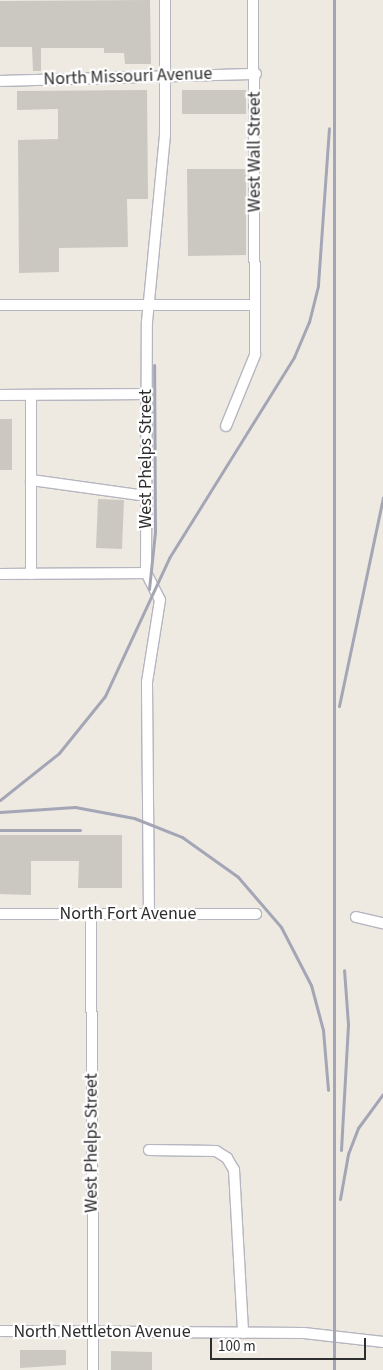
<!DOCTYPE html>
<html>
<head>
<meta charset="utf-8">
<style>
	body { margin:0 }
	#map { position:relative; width:383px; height:1370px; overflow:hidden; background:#eeeae2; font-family:"Source Sans 3",sans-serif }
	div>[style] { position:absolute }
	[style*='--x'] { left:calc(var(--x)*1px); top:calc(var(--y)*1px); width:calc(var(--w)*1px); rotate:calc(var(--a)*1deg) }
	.building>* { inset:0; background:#cac8c0 }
	.roads { filter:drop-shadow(1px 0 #b5b6c0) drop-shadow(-1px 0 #b5b6c0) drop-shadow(0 1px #b5b6c0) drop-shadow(0 -1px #b5b6c0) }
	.minor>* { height:10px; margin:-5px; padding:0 5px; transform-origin:5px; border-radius:5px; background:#fff }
	.rail>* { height:3px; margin:-1.5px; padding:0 1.5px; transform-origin:1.5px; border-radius:1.5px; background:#a4a6b6 }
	span { translate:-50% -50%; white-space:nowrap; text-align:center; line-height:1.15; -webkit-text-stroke:4.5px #fff; paint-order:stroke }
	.street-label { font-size:18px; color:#2e2e2e }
	.scale { position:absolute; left:210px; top:1338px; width:156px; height:22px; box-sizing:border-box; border:2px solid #2e2e2e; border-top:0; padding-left:6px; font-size:15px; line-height:18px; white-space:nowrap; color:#2e2e2e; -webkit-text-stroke:4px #fff; paint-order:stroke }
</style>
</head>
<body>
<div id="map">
	<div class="building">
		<i style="clip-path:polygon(150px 0,151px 64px,125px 64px,124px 53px,104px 53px,104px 48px,41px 48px,41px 71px,33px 71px,32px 47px,0 47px,0 1px)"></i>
		<i style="clip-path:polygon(147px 90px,148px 199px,127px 199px,128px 247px,59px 248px,59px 272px,19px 273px,18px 140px,58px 139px,58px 109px,17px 110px,17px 91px)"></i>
		<i style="clip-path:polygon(182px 90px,246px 90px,246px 114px,182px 114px)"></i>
		<i style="clip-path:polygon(187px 169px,246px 169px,246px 255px,188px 256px)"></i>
		<i style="clip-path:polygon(0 419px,12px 419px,12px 470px,0 470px)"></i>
		<i style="clip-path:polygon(98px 499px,124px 500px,122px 549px,96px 548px)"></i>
		<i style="clip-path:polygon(0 835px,122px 835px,122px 888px,78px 888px,79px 861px,31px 861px,31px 895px,0 894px)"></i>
		<i style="clip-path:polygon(20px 1350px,66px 1350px,66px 1365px,20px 1368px)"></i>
		<i style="clip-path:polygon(111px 1351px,152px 1352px,152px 1370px,111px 1370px)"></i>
	</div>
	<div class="roads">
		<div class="minor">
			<i style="--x:0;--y:81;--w:256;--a:-1.6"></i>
			<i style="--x:0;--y:305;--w:255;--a:0"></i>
			<i style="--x:0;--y:395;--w:146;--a:-0.4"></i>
			<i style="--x:31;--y:395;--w:179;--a:90"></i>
			<i style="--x:226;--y:426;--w:77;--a:-67.8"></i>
			<i style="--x:255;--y:355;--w:355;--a:-90.3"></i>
			<i style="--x:31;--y:480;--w:116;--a:7.9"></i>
			<i style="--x:0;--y:574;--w:146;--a:-0.4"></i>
			<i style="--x:0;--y:914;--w:256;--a:0"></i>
			<i style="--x:149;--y:914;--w:232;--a:-90.5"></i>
			<i style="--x:147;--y:682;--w:83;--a:-81"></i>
			<i style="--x:160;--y:600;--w:30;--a:-117"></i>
			<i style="--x:146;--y:573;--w:251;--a:-89.8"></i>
			<i style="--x:147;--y:322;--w:188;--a:-84.5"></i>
			<i style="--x:165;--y:135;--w:135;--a:-90"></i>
			<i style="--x:91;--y:915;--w:455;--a:89.7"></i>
			<i style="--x:356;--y:917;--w:28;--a:13"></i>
			<i style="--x:149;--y:1150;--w:67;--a:0.9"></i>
			<i style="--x:216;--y:1151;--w:13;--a:32"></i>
			<i style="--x:227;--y:1158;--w:14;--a:60"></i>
			<i style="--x:234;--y:1170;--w:163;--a:86.8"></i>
			<i style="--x:0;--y:1331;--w:304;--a:0.4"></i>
			<i style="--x:304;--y:1333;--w:80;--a:6.5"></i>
		</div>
	</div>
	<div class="rail">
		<i style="--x:149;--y:589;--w:57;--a:-84"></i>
		<i style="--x:155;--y:532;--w:167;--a:-90.3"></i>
		<i style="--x:339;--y:706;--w:213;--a:-78.1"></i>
		<i style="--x:0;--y:800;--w:75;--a:-38.5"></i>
		<i style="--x:59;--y:753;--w:73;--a:-51.1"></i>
		<i style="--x:105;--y:696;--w:152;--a:-65.1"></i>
		<i style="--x:169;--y:558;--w:237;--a:-58.1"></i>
		<i style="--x:294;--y:357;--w:38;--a:-67"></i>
		<i style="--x:309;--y:322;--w:38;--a:-76"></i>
		<i style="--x:318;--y:285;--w:157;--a:-86"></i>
		<i style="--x:0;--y:812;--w:75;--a:-3.8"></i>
		<i style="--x:75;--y:807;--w:60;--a:10.6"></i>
		<i style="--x:134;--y:818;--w:52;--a:21.6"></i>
		<i style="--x:182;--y:837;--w:69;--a:35.5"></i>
		<i style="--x:238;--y:877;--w:66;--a:49.3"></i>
		<i style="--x:281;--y:927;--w:65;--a:62.7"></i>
		<i style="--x:311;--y:985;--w:47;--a:75.1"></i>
		<i style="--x:323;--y:1030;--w:60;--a:85.2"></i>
		<i style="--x:0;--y:830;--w:80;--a:0"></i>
		<i style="--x:341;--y:1150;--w:126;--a:-86.8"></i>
		<i style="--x:348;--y:1024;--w:54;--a:-94.2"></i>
		<i style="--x:340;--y:1199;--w:46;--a:-79.9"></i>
		<i style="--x:348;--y:1154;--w:28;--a:-69"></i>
		<i style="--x:358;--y:1128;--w:42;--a:-53.7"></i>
		<i style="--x:334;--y:1370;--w:1370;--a:-90"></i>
	</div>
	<div class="street-label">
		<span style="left:128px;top:77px;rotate:-2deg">North Missouri Avenue</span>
		<span style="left:255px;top:152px;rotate:-90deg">West Wall Street</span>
		<span style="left:146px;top:459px;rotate:-90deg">West Phelps Street</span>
		<span style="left:128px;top:914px">North Fort Avenue</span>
		<span style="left:92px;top:1143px;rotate:-90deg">West Phelps Street</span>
		<span style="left:102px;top:1332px">North Nettleton Avenue</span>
	</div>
	<div class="scale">100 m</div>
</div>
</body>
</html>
